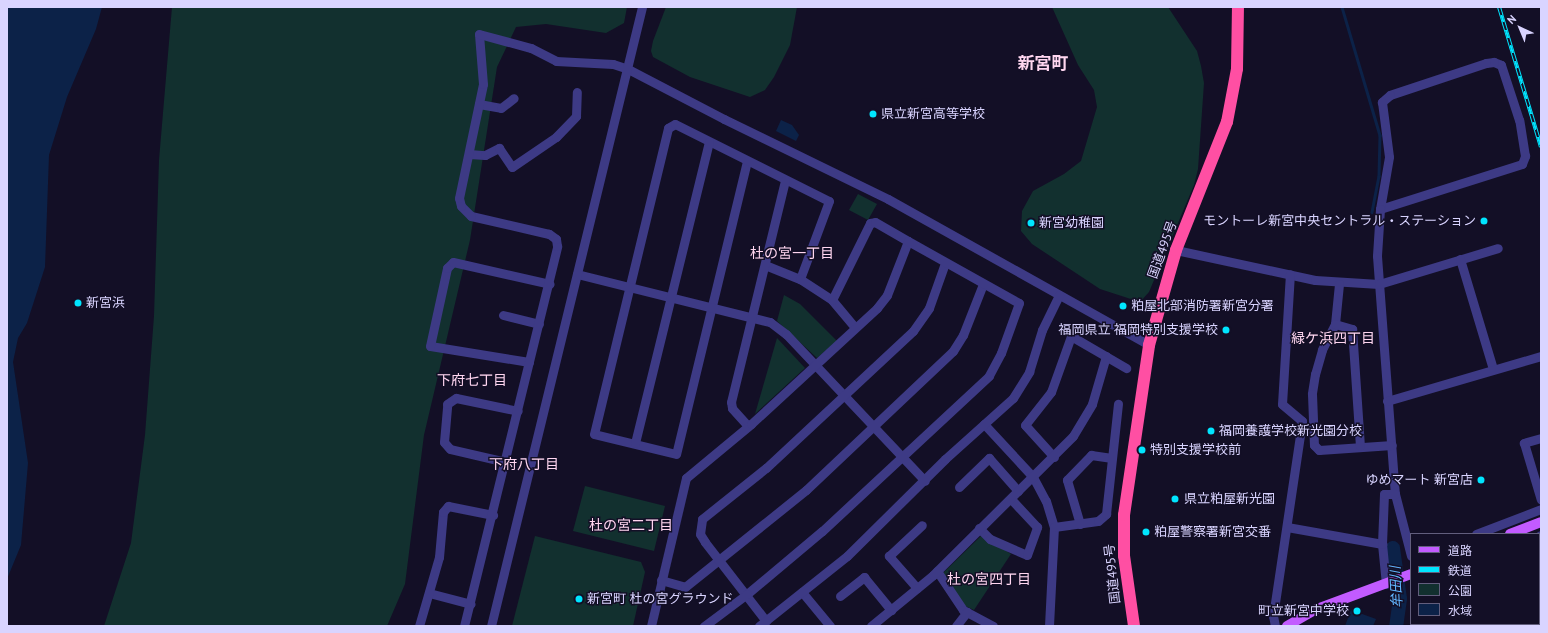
<!DOCTYPE html>
<html>
<head>
<meta charset="utf-8">
<style>
	body { margin:0 }
	#map { position:relative; width:1548px; height:633px; overflow:hidden; background:#130f26; font-family:"PT Sans","Noto Sans JP",sans-serif }
	div>[style] { position:absolute }
	[style*='--x'] { left:calc(var(--x)*1px); top:calc(var(--y)*1px); width:calc(var(--w)*1px); rotate:calc(var(--a)*1deg) }
	.green>* { inset:0; background:#12302f }
	.water>* { inset:0; background:#0c2248 }
	.stream>* { height:2.5px; margin:-1.25px; padding:0 1.25px; transform-origin:1.25px; border-radius:1.25px; background:#0c2248 }
	.river>* { height:14px; margin:-7px; padding:0 7px; transform-origin:7px; border-radius:7px; background:#0c2248 }
	.minor>* { height:9px; margin:-4.5px; padding:0 4.5px; transform-origin:4.5px; border-radius:4.5px; background:#3d3a85 }
	.major>* { height:10px; margin:-5px; padding:0 5px; transform-origin:5px; border-radius:5px; background:#c25bff }
	.highway>* { height:12px; margin:-6px; padding:0 6px; transform-origin:6px; border-radius:6px; background:#ff4fa3 }
	.rail>* { height:4px; margin-top:-2px; transform-origin:0; background:repeating-linear-gradient(90deg,#130f26 0 8px,#00e5ff 0 16px); box-sizing:border-box; border-block:1px solid #00e5ff }
	.dots>* { width:11px; height:11px; translate:-50% -50%; box-sizing:border-box; border:2px solid #130f26; border-radius:50% }
	span { translate:-50% -50%; white-space:nowrap; text-align:center; line-height:1.15; -webkit-text-stroke:3px #130f26; paint-order:stroke }
	.poi-label { font-size:13px; color:#d9d4ff }
	.left { translate:0 -50%; text-align:left }
	.right { translate:-100% -50%; text-align:right }
	.street-label { font-size:13px; color:#d9d4ff }
	.neighbourhood-label { font-size:14px; color:#ffd6f0 }
	.water-label { font-size:14px; color:#62b6ff; font-style:italic }
	.district-label { font-size:17px; color:#ffd6f0; font-weight:700 }
	.frame { position:absolute; inset:0; border:8px solid #d9d4ff; pointer-events:none }
	.legend { position:absolute; left:1410px; top:533px; width:130px; height:92px; box-sizing:border-box; background:#130f26; border:1px solid #625e7d; margin:0; padding:5px 7px; list-style:none; font-size:12px; color:#d9d4ff }
	.legend li { display:flex; align-items:center; gap:8px; height:20px }
	.legend b { width:20px; border:1px solid #625e7d }
	.north { position:absolute; left:1500px; top:8px; width:40px; height:40px; -webkit-text-stroke:3px #130f26; paint-order:stroke; rotate:316deg; font-size:11px; font-weight:700; line-height:16px; text-align:center; color:#d9d4ff }
	.north::after { content:''; display:block; margin:auto; width:14px; height:18px; background:#d9d4ff; clip-path:polygon(50% 0,100% 100%,50% 72%,0 100%) }
</style>
</head>
<body>
<div id="map">
	<div class="green">
		<i style="clip-path:polygon(172px 7px,627px 7px,624px 23px,606px 33px,546px 24px,516px 27px,497px 67px,470px 240px,424px 435px,405px 584px,387px 626px,104px 626px,131px 543px,145px 435px,154px 316px,159px 160px)"></i>
		<i style="clip-path:polygon(666px 7px,797px 7px,790px 45px,774px 77px,765px 90px,750px 97px,690px 77px,653px 57px,651px 51px,653px 41px)"></i>
		<i style="clip-path:polygon(1052px 7px,1168px 7px,1197px 51px,1201px 66px,1204px 83px,1198px 169px,1194px 185px,1149px 292px,1140px 302px,1100px 289px,1032px 244px,1021px 231px,1022px 211px,1033px 191px,1064px 174px,1081px 161px,1097px 107px,1094px 90px,1078px 65px)"></i>
		<i style="clip-path:polygon(858px 194px,877px 204px,868px 220px,849px 210px)"></i>
		<i style="clip-path:polygon(784px 295px,800px 304px,837px 341px,817px 358px,777px 321px)"></i>
		<i style="clip-path:polygon(777px 338px,805px 368px,755px 414px)"></i>
		<i style="clip-path:polygon(585px 486px,665px 506px,654px 551px,573px 531px)"></i>
		<i style="clip-path:polygon(535px 536px,641px 562px,645px 572px,633px 626px,512px 626px)"></i>
		<i style="clip-path:polygon(981px 536px,1011px 554px,974px 610px,965px 606px,955px 595px,943px 573px)"></i>
	</div>
	<div class="water">
		<i style="clip-path:polygon(7px 7px,102px 7px,96px 29px,67px 97px,49px 155px,45px 267px,27px 323px,18px 338px,13px 362px,28px 463px,21px 545px,7px 579px)"></i>
		<i style="clip-path:polygon(781px 120px,792px 125px,799px 135px,796px 141px,776px 131px)"></i>
		<i style="clip-path:polygon(1351px 610px,1376px 619px,1373px 626px,1345px 626px)"></i>
	</div>
	<div class="stream">
		<i style="--x:1342;--y:7;--w:134;--a:73.5"></i>
		<i style="--x:1380;--y:135;--w:41;--a:91.4"></i>
		<i style="--x:1379;--y:176;--w:37;--a:101"></i>
	</div>
	<div class="river">
		<i style="--x:1393;--y:548;--w:51;--a:82.2"></i>
		<i style="--x:1400;--y:599;--w:27;--a:98"></i>
	</div>
	<div class="minor">
		<i style="--x:479;--y:104;--w:22;--a:10"></i>
		<i style="--x:501;--y:108;--w:16;--a:-38"></i>
		<i style="--x:469;--y:154;--w:16;--a:4"></i>
		<i style="--x:485;--y:155;--w:16;--a:-27"></i>
		<i style="--x:499;--y:148;--w:23;--a:56"></i>
		<i style="--x:512;--y:167;--w:53;--a:-34.3"></i>
		<i style="--x:556;--y:137;--w:29;--a:-46"></i>
		<i style="--x:576;--y:116;--w:24;--a:-88"></i>
		<i style="--x:747;--y:161;--w:301;--a:103.6"></i>
		<i style="--x:676;--y:454;--w:84;--a:-166.3"></i>
		<i style="--x:594;--y:434;--w:315;--a:-76.4"></i>
		<i style="--x:668;--y:128;--w:8;--a:-30"></i>
		<i style="--x:675;--y:124;--w:172;--a:26.6"></i>
		<i style="--x:829;--y:201;--w:83;--a:110.4"></i>
		<i style="--x:1380;--y:209;--w:149;--a:-17.6"></i>
		<i style="--x:1522;--y:164;--w:9;--a:-69"></i>
		<i style="--x:1525;--y:156;--w:36;--a:-99"></i>
		<i style="--x:1519;--y:120;--w:58;--a:-108.1"></i>
		<i style="--x:1501;--y:65;--w:8;--a:-157"></i>
		<i style="--x:1494;--y:62;--w:8;--a:173"></i>
		<i style="--x:1486;--y:63;--w:101;--a:161.6"></i>
		<i style="--x:1390;--y:95;--w:11;--a:139"></i>
		<i style="--x:1382;--y:102;--w:55;--a:82.7"></i>
		<i style="--x:1389;--y:157;--w:53;--a:99.8"></i>
		<i style="--x:1380;--y:209;--w:47;--a:93.7"></i>
		<i style="--x:1377;--y:256;--w:239;--a:85.7"></i>
		<i style="--x:1395;--y:494;--w:64;--a:75.5"></i>
		<i style="--x:1176;--y:250;--w:142;--a:12.2"></i>
		<i style="--x:1315;--y:280;--w:64;--a:3.6"></i>
		<i style="--x:1379;--y:284;--w:124;--a:-16.8"></i>
		<i style="--x:1460;--y:259;--w:115;--a:73.3"></i>
		<i style="--x:765;--y:265;--w:38;--a:22"></i>
		<i style="--x:800;--y:279;--w:38;--a:33"></i>
		<i style="--x:832;--y:300;--w:35;--a:50"></i>
		<i style="--x:577;--y:274;--w:199;--a:14"></i>
		<i style="--x:770;--y:322;--w:20;--a:37"></i>
		<i style="--x:786;--y:334;--w:202;--a:46.6"></i>
		<i style="--x:1339;--y:284;--w:40;--a:95.7"></i>
		<i style="--x:1335;--y:324;--w:29;--a:117"></i>
		<i style="--x:1322;--y:350;--w:25;--a:106"></i>
		<i style="--x:1315;--y:374;--w:20;--a:99"></i>
		<i style="--x:1312;--y:394;--w:51;--a:87.8"></i>
		<i style="--x:1314;--y:445;--w:7;--a:45"></i>
		<i style="--x:1319;--y:450;--w:73;--a:-3.9"></i>
		<i style="--x:832;--y:300;--w:86;--a:-63.7"></i>
		<i style="--x:870;--y:223;--w:5;--a:-11"></i>
		<i style="--x:875;--y:222;--w:38;--a:30"></i>
		<i style="--x:503;--y:315;--w:37;--a:14"></i>
		<i style="--x:1335;--y:324;--w:18;--a:16"></i>
		<i style="--x:1352;--y:329;--w:117;--a:86.1"></i>
		<i style="--x:529;--y:362;--w:100;--a:-170.8"></i>
		<i style="--x:430;--y:346;--w:80;--a:-77.7"></i>
		<i style="--x:447;--y:268;--w:8;--a:-45"></i>
		<i style="--x:453;--y:262;--w:99;--a:12.8"></i>
		<i style="--x:1387;--y:401;--w:160;--a:-16.3"></i>
		<i style="--x:984;--y:424;--w:72;--a:47.2"></i>
		<i style="--x:1033;--y:477;--w:27;--a:62"></i>
		<i style="--x:1046;--y:501;--w:27;--a:73"></i>
		<i style="--x:1054;--y:527;--w:99;--a:92.9"></i>
		<i style="--x:748;--y:426;--w:24;--a:-132"></i>
		<i style="--x:732;--y:408;--w:6;--a:-99"></i>
		<i style="--x:731;--y:402;--w:228;--a:-76.3"></i>
		<i style="--x:1541;--y:438;--w:18;--a:164"></i>
		<i style="--x:1524;--y:443;--w:59;--a:73.4"></i>
		<i style="--x:635;--y:443;--w:310;--a:-76.2"></i>
		<i style="--x:1054;--y:457;--w:43;--a:-132.2"></i>
		<i style="--x:1025;--y:425;--w:42;--a:-51.8"></i>
		<i style="--x:1051;--y:392;--w:59;--a:-70.3"></i>
		<i style="--x:1071;--y:336;--w:64;--a:30.2"></i>
		<i style="--x:506;--y:462;--w:57;--a:-166.9"></i>
		<i style="--x:450;--y:449;--w:9;--a:-131"></i>
		<i style="--x:444;--y:442;--w:38;--a:-85"></i>
		<i style="--x:447;--y:404;--w:11;--a:-34"></i>
		<i style="--x:456;--y:398;--w:63;--a:11.8"></i>
		<i style="--x:959;--y:487;--w:42;--a:-44"></i>
		<i style="--x:989;--y:458;--w:44;--a:48.7"></i>
		<i style="--x:1080;--y:524;--w:46;--a:-106.5"></i>
		<i style="--x:1067;--y:480;--w:35;--a:-46"></i>
		<i style="--x:1091;--y:455;--w:21;--a:8"></i>
		<i style="--x:1054;--y:527;--w:44;--a:-7.8"></i>
		<i style="--x:1098;--y:521;--w:11;--a:-41"></i>
		<i style="--x:1106;--y:514;--w:111;--a:-83.8"></i>
		<i style="--x:1287;--y:527;--w:97;--a:10.1"></i>
		<i style="--x:979;--y:528;--w:16;--a:45"></i>
		<i style="--x:990;--y:539;--w:40;--a:23.4"></i>
		<i style="--x:1027;--y:555;--w:30;--a:-70"></i>
		<i style="--x:1037;--y:527;--w:38;--a:-133"></i>
		<i style="--x:1476;--y:534;--w:70;--a:-21"></i>
		<i style="--x:1539;--y:536;--w:2;--a:-27"></i>
		<i style="--x:937;--y:571;--w:47;--a:56.3"></i>
		<i style="--x:963;--y:610;--w:34;--a:28"></i>
		<i style="--x:661;--y:580;--w:25;--a:16"></i>
		<i style="--x:685;--y:587;--w:155;--a:-38.7"></i>
		<i style="--x:806;--y:490;--w:202;--a:-43.4"></i>
		<i style="--x:953;--y:351;--w:19;--a:-58"></i>
		<i style="--x:963;--y:335;--w:55;--a:-68.6"></i>
		<i style="--x:1386;--y:584;--w:40;--a:-95.7"></i>
		<i style="--x:1382;--y:544;--w:50;--a:-87.7"></i>
		<i style="--x:1384;--y:494;--w:11;--a:0"></i>
		<i style="--x:917;--y:588;--w:43;--a:-131.2"></i>
		<i style="--x:889;--y:556;--w:45;--a:-43.2"></i>
		<i style="--x:802;--y:592;--w:44;--a:50.5"></i>
		<i style="--x:429;--y:593;--w:43;--a:14.7"></i>
		<i style="--x:840;--y:596;--w:31;--a:-38"></i>
		<i style="--x:864;--y:577;--w:43;--a:50.7"></i>
		<i style="--x:1539;--y:610;--w:2;--a:0"></i>
		<i style="--x:766;--y:621;--w:100;--a:-127.7"></i>
		<i style="--x:705;--y:542;--w:9;--a:-122"></i>
		<i style="--x:700;--y:534;--w:15;--a:-82"></i>
		<i style="--x:702;--y:519;--w:82;--a:-38.6"></i>
		<i style="--x:766;--y:468;--w:201;--a:-43"></i>
		<i style="--x:913;--y:331;--w:28;--a:-55"></i>
		<i style="--x:929;--y:308;--w:48;--a:-70.4"></i>
		<i style="--x:419;--y:626;--w:72;--a:-73.8"></i>
		<i style="--x:439;--y:557;--w:45;--a:-84.9"></i>
		<i style="--x:443;--y:512;--w:8;--a:-50"></i>
		<i style="--x:448;--y:506;--w:46;--a:11.3"></i>
		<i style="--x:464;--y:626;--w:391;--a:-76.2"></i>
		<i style="--x:557;--y:246;--w:7;--a:-98"></i>
		<i style="--x:556;--y:239;--w:9;--a:-144"></i>
		<i style="--x:549;--y:234;--w:80;--a:-167"></i>
		<i style="--x:471;--y:216;--w:14;--a:-135"></i>
		<i style="--x:461;--y:206;--w:8;--a:-104"></i>
		<i style="--x:459;--y:198;--w:116;--a:-78.1"></i>
		<i style="--x:483;--y:84;--w:50;--a:-94.6"></i>
		<i style="--x:479;--y:34;--w:54;--a:15.1"></i>
		<i style="--x:531;--y:48;--w:28;--a:27"></i>
		<i style="--x:556;--y:61;--w:57;--a:3"></i>
		<i style="--x:613;--y:64;--w:16;--a:18"></i>
		<i style="--x:628;--y:69;--w:108;--a:27.5"></i>
		<i style="--x:724;--y:119;--w:182;--a:26"></i>
		<i style="--x:888;--y:199;--w:299;--a:29.2"></i>
		<i style="--x:491;--y:626;--w:637;--a:-76.29"></i>
		<i style="--x:651;--y:626;--w:152;--a:-76.7"></i>
		<i style="--x:686;--y:478;--w:85;--a:-39.7"></i>
		<i style="--x:751;--y:424;--w:171;--a:-42.6"></i>
		<i style="--x:877;--y:308;--w:16;--a:-52"></i>
		<i style="--x:887;--y:295;--w:58;--a:-68.7"></i>
		<i style="--x:908;--y:241;--w:127;--a:29.2"></i>
		<i style="--x:1019;--y:303;--w:53;--a:109.8"></i>
		<i style="--x:1001;--y:353;--w:26;--a:118"></i>
		<i style="--x:989;--y:376;--w:228;--a:137.1"></i>
		<i style="--x:822;--y:531;--w:98;--a:140"></i>
		<i style="--x:747;--y:594;--w:54;--a:143.3"></i>
		<i style="--x:759;--y:626;--w:112;--a:-38.5"></i>
		<i style="--x:847;--y:556;--w:138;--a:-44.7"></i>
		<i style="--x:945;--y:459;--w:91;--a:-41.9"></i>
		<i style="--x:1013;--y:398;--w:31;--a:-58"></i>
		<i style="--x:1029;--y:372;--w:44;--a:-72.8"></i>
		<i style="--x:1042;--y:330;--w:39;--a:-64"></i>
		<i style="--x:871;--y:626;--w:80;--a:-39.4"></i>
		<i style="--x:933;--y:575;--w:197;--a:-44.8"></i>
		<i style="--x:1073;--y:436;--w:37;--a:-59"></i>
		<i style="--x:1092;--y:404;--w:50;--a:-73.7"></i>
		<i style="--x:956;--y:626;--w:18;--a:-52"></i>
		<i style="--x:1275;--y:626;--w:10;--a:-101"></i>
		<i style="--x:1273;--y:616;--w:197;--a:-81.5"></i>
		<i style="--x:1302;--y:421;--w:26;--a:-140"></i>
		<i style="--x:1282;--y:404;--w:130;--a:-86.5"></i>
		<i style="--x:1414;--y:626;--w:2;--a:-90"></i>
		<i style="--x:1481;--y:626;--w:8;--a:-14"></i>
	</div>
	<div class="major">
		<i style="--x:1510;--y:534;--w:33;--a:-21"></i>
		<i style="--x:1287;--y:626;--w:34;--a:-30"></i>
		<i style="--x:1317;--y:609;--w:100;--a:-20.4"></i>
	</div>
	<div class="highway">
		<i style="--x:1134;--y:626;--w:71;--a:-98.1"></i>
		<i style="--x:1124;--y:556;--w:41;--a:-90"></i>
		<i style="--x:1124;--y:515;--w:172;--a:-81.6"></i>
		<i style="--x:1149;--y:345;--w:99;--a:-74.1"></i>
		<i style="--x:1176;--y:250;--w:138;--a:-68.3"></i>
		<i style="--x:1227;--y:122;--w:54;--a:-79.3"></i>
		<i style="--x:1237;--y:69;--w:62;--a:-89.1"></i>
	</div>
	<div class="rail">
		<i style="--x:1499;--y:7;--w:146;--a:73.3"></i>
	</div>
	<div class="dots">
		<i style="left:873px;top:114px;background:#00e5ff"></i>
		<i style="left:1484px;top:221px;background:#00e5ff"></i>
		<i style="left:1031px;top:223px;background:#00e5ff"></i>
		<i style="left:78px;top:303px;background:#00e5ff"></i>
		<i style="left:1123px;top:306px;background:#00e5ff"></i>
		<i style="left:1226px;top:330px;background:#00e5ff"></i>
		<i style="left:1211px;top:431px;background:#00e5ff"></i>
		<i style="left:1142px;top:450px;background:#00e5ff"></i>
		<i style="left:1481px;top:480px;background:#00e5ff"></i>
		<i style="left:1175px;top:499px;background:#00e5ff"></i>
		<i style="left:1146px;top:532px;background:#00e5ff"></i>
		<i style="left:579px;top:599px;background:#00e5ff"></i>
		<i style="left:1357px;top:611px;background:#00e5ff"></i>
	</div>
	<div class="poi-label">
		<span class="left" style="left:881px;top:114px">県立新宮高等学校</span>
		<span class="right" style="left:1476px;top:221px">モントーレ新宮中央セントラル・ステーション</span>
		<span class="left" style="left:1039px;top:223px">新宮幼稚園</span>
		<span class="left" style="left:86px;top:303px">新宮浜</span>
		<span class="left" style="left:1131px;top:306px">粕屋北部消防署新宮分署</span>
		<span class="right" style="left:1218px;top:330px">福岡県立 福岡特別支援学校</span>
		<span class="left" style="left:1219px;top:431px">福岡養護学校新光園分校</span>
		<span class="left" style="left:1150px;top:450px">特別支援学校前</span>
		<span class="right" style="left:1473px;top:480px">ゆめマート 新宮店</span>
		<span class="left" style="left:1184px;top:499px">県立粕屋新光園</span>
		<span class="left" style="left:1154px;top:532px">粕屋警察署新宮交番</span>
		<span class="left" style="left:587px;top:599px">新宮町 杜の宮グラウンド</span>
		<span class="right" style="left:1349px;top:611px">町立新宮中学校</span>
	</div>
	<div class="street-label">
		<span style="left:1163px;top:250px;rotate:-70deg">国道495号</span>
		<span style="left:1113px;top:574px;rotate:-96deg">国道495号</span>
	</div>
	<div class="neighbourhood-label">
		<span style="left:792px;top:253px">杜の宮一丁目</span>
		<span style="left:1333px;top:338px">緑ケ浜四丁目</span>
		<span style="left:472px;top:380px">下府七丁目</span>
		<span style="left:524px;top:464px">下府八丁目</span>
		<span style="left:631px;top:525px">杜の宮二丁目</span>
		<span style="left:989px;top:579px">杜の宮四丁目</span>
	</div>
	<div class="water-label">
		<span style="left:1396px;top:587px;rotate:-93deg">牟田川</span>
	</div>
	<div class="district-label">
		<span style="left:1043px;top:64px">新宮町</span>
	</div>
	<div class="frame"></div>
	<ul class="legend">
	<li><b style="height:5px;background:#c25bff"></b>道路</li>
	<li><b style="height:5px;background:#00e5ff"></b>鉄道</li>
	<li><b style="height:11px;background:#12302f"></b>公園</li>
	<li><b style="height:11px;background:#0c2248"></b>水域</li>
	</ul>
	<div class="north">N</div>
</div>
</body>
</html>
